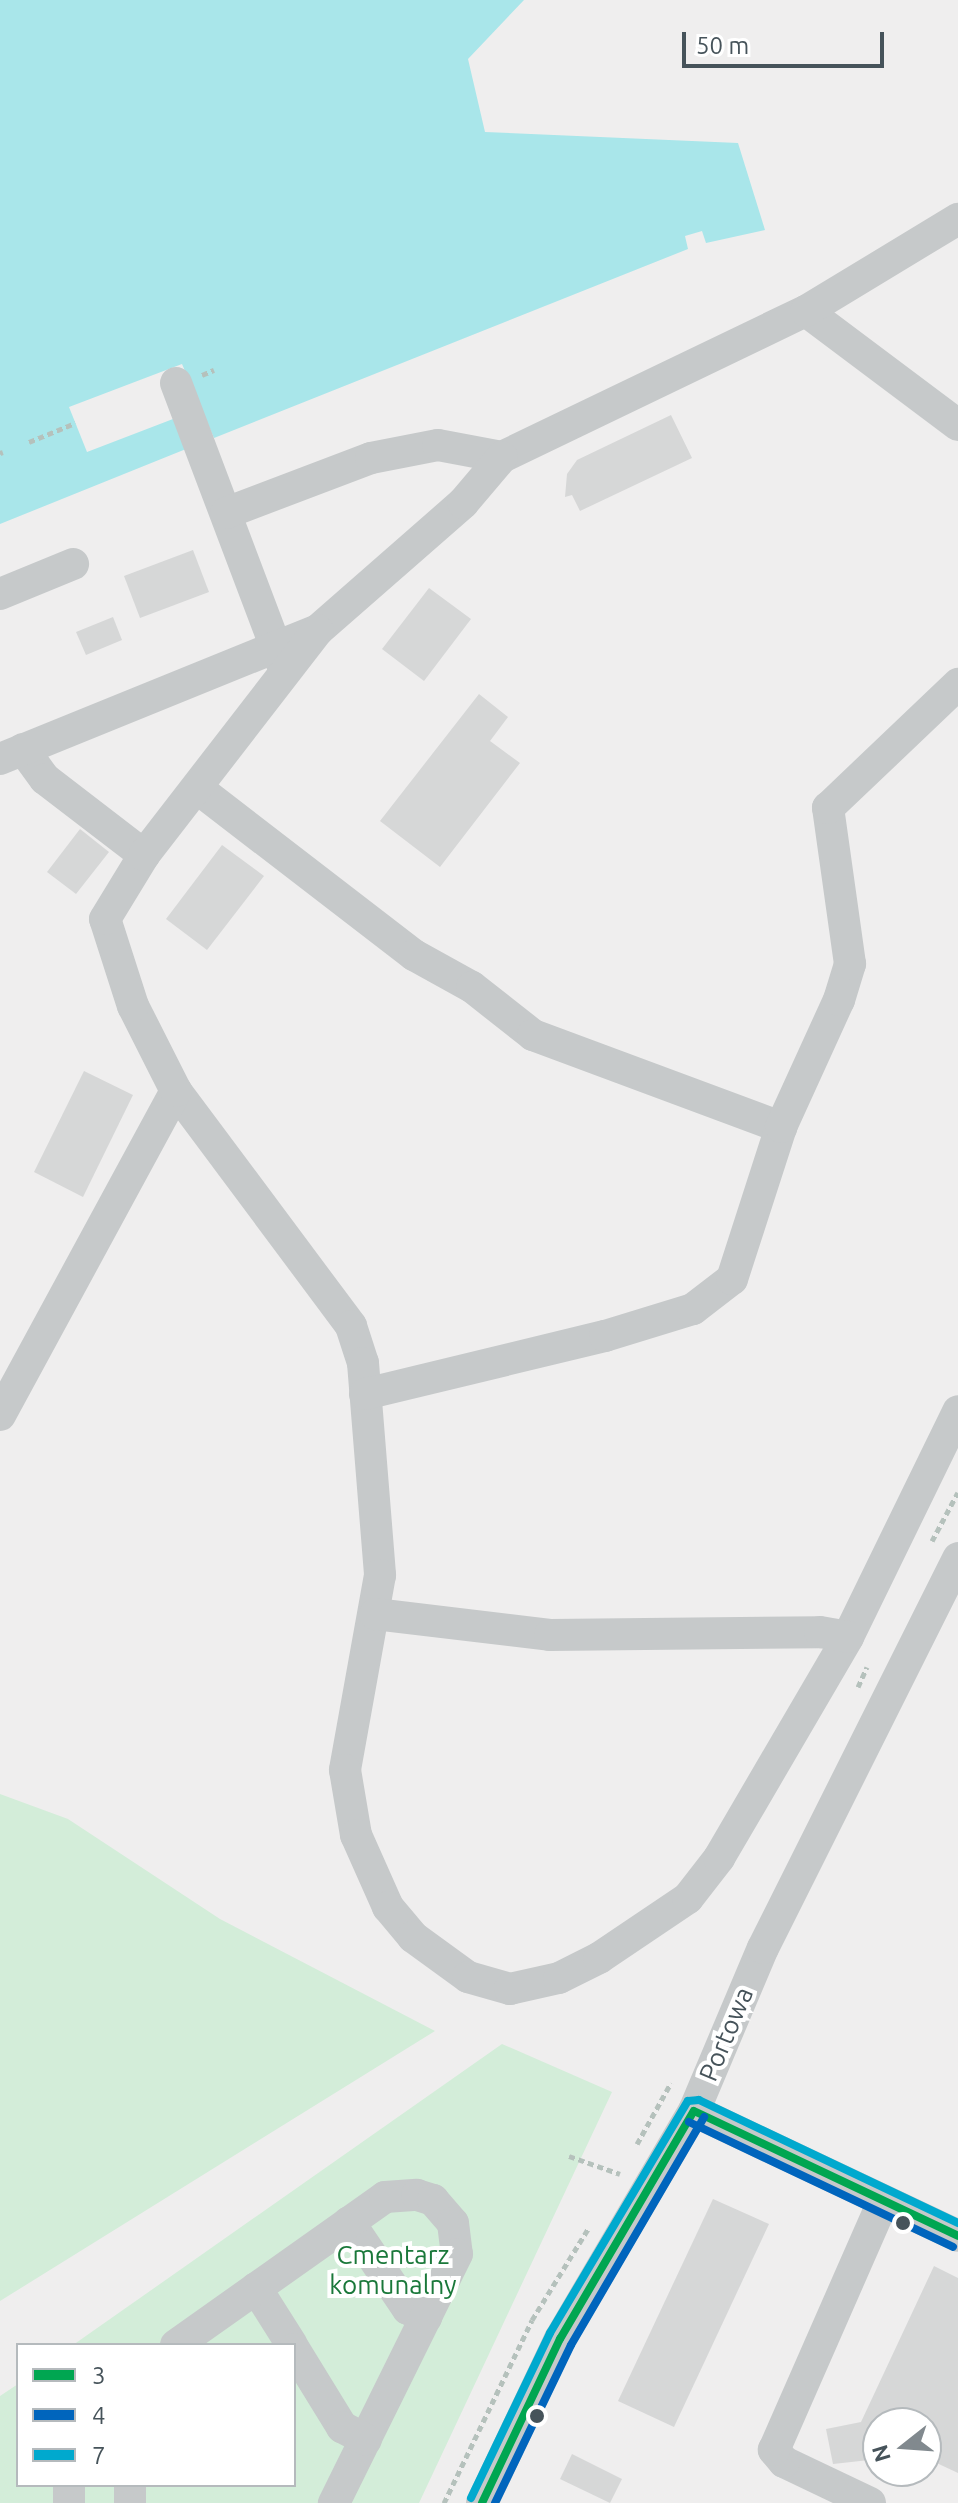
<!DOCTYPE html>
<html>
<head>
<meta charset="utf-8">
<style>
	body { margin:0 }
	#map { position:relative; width:958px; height:2503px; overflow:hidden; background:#efeeee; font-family:Ubuntu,sans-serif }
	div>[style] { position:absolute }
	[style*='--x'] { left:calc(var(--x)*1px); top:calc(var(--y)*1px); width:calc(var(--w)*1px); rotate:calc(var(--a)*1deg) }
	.green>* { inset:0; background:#d3edd9 }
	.water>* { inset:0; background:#a9e6ea }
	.building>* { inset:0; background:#d6d7d7 }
	.path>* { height:5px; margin-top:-2.5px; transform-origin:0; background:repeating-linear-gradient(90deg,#b5c1bc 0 6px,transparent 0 10px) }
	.minor>* { height:32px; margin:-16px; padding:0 16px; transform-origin:16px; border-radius:16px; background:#c6c9ca }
	.bus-1>* { height:8px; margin:-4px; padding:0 4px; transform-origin:4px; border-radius:4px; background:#00a651 }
	.bus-2>* { height:8px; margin:-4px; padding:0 4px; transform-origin:4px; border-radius:4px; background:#0065bd }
	.bus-3>* { height:8px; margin:-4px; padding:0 4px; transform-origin:4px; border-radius:4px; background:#00a9ce }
	.dots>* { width:22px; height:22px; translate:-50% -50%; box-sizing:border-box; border:4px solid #fff; border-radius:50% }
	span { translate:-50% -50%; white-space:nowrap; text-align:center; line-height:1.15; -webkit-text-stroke:8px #fff; paint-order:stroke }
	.street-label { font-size:26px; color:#46535a }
	.park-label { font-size:26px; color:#1a783a }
	.legend { position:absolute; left:16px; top:2343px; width:280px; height:144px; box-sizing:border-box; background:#fff; border:2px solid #b5babd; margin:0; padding:10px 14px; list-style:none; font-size:24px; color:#46535a }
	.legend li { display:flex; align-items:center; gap:16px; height:40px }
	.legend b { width:40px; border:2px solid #b5babd }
	.north { position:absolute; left:862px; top:2407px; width:80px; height:80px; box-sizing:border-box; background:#fff; border:2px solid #b5babd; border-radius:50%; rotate:253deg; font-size:22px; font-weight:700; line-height:32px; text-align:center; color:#46535a }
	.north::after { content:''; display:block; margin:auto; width:28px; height:36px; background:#81898e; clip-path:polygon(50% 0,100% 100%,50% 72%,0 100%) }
	.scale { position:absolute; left:682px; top:32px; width:202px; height:36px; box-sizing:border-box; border:4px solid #46535a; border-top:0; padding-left:10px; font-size:24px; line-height:28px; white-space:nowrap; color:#46535a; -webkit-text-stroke:6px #fff; paint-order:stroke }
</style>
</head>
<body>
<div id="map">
	<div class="green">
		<i style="clip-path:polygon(0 1794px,68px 1819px,220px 1919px,435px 2031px,0 2301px)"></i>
		<i style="clip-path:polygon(502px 2044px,612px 2092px,419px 2503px,0 2503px,0 2396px,18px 2384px,18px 2485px,294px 2485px,294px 2345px,73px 2345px)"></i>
	</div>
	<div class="water">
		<i style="clip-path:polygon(0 0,524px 0,468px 59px,485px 132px,738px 143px,765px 230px,706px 243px,702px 231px,685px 236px,688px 249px,214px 438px,182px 364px,69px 407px,87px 452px,173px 419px,186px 449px,0 524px)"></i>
	</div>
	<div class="building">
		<i style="clip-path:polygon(671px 415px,692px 458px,580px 511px,572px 495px,565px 497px,567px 474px,577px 460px)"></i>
		<i style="clip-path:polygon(193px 550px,209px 592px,140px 618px,124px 576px)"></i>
		<i style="clip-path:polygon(429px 588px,471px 619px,424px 681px,382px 649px)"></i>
		<i style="clip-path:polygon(113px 617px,122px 640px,86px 655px,76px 632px)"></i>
		<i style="clip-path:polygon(479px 694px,508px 717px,490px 741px,520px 763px,440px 867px,380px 821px)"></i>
		<i style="clip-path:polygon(80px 829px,109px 852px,76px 894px,47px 872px)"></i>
		<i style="clip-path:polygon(222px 845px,264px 876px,207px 950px,166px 919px)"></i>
		<i style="clip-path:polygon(84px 1071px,133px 1095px,83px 1197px,34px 1172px)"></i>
		<i style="clip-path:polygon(713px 2199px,769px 2224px,674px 2427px,618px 2401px)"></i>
		<i style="clip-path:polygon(934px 2266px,958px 2278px,958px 2473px,926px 2458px,926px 2423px,878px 2423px,878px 2459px,833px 2464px,826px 2429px,861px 2422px)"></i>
		<i style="clip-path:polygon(572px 2454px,622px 2479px,610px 2503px,560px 2479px)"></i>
	</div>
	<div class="path">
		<i style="--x:202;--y:375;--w:13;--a:-23"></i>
		<i style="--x:29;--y:442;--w:50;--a:-22.4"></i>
		<i style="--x:0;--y:453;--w:3;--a:-18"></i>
		<i style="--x:932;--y:1541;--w:55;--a:-62"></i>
		<i style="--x:858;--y:1687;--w:22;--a:-66"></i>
		<i style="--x:637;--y:2144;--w:70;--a:-60.9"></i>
		<i style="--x:569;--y:2156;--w:54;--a:19.4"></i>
		<i style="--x:444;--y:2503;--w:203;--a:-64.3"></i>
		<i style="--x:532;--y:2320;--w:107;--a:-58.4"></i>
	</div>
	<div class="minor">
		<i style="--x:806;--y:311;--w:190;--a:36.9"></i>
		<i style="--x:176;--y:383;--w:300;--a:69.3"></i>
		<i style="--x:226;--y:513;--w:155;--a:-20.8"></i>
		<i style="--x:371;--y:458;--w:68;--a:-11"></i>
		<i style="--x:438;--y:445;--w:65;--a:10.6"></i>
		<i style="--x:502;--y:457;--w:337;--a:-25.7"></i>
		<i style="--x:806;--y:311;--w:178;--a:-31.2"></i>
		<i style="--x:0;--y:594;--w:79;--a:-22.3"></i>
		<i style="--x:23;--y:749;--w:37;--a:54"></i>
		<i style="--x:45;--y:779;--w:125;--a:37.5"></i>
		<i style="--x:0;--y:759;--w:343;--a:-22.1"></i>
		<i style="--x:318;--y:630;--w:193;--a:-41.2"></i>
		<i style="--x:463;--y:503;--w:60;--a:-49.7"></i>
		<i style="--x:197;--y:788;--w:274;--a:37.6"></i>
		<i style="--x:414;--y:955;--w:66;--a:28.9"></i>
		<i style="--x:472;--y:987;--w:78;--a:38.2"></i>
		<i style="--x:533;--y:1035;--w:265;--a:20.4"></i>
		<i style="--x:176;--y:1091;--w:293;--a:53.3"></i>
		<i style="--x:351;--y:1326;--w:39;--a:72"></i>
		<i style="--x:363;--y:1363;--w:213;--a:85.4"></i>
		<i style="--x:380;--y:1575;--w:198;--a:100.2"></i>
		<i style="--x:345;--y:1770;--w:66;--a:80.4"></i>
		<i style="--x:356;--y:1835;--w:79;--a:66"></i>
		<i style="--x:388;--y:1907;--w:39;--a:50"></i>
		<i style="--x:413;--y:1937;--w:68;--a:36"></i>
		<i style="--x:468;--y:1977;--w:44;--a:15.9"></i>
		<i style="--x:510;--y:1989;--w:50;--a:-12.7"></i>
		<i style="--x:559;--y:1978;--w:45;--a:-26.6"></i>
		<i style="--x:599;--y:1958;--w:107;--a:-34"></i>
		<i style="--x:688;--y:1898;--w:51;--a:-52.2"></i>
		<i style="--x:719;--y:1858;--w:256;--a:-59.7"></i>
		<i style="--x:848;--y:1637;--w:251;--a:-64"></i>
		<i style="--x:365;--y:1394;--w:247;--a:-13.6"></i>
		<i style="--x:605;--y:1336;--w:92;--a:-17.1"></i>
		<i style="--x:693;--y:1309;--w:49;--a:-37.6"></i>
		<i style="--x:732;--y:1279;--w:160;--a:-72.1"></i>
		<i style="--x:781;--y:1127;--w:140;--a:-65.5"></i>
		<i style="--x:839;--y:1000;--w:38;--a:-73"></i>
		<i style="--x:850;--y:964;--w:158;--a:-98"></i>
		<i style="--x:828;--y:808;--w:180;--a:-43.6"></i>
		<i style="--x:0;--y:1415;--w:369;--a:-61.5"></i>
		<i style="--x:176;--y:1091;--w:95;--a:-116.8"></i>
		<i style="--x:133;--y:1006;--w:91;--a:-107.8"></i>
		<i style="--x:105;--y:919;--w:75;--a:-58.6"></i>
		<i style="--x:144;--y:855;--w:284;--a:-52.3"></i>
		<i style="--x:375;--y:1614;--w:176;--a:6.8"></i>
		<i style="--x:550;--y:1635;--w:270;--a:-0.6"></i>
		<i style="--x:820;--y:1632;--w:28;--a:10"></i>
		<i style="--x:694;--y:2111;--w:292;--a:25.3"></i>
		<i style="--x:349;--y:2222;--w:105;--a:55.9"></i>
		<i style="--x:408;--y:2309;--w:20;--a:24"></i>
		<i style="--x:256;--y:2288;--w:67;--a:57.7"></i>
		<i style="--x:176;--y:2345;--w:256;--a:-35.3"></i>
		<i style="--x:385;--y:2197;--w:32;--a:-4"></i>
		<i style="--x:417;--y:2195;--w:17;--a:17"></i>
		<i style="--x:433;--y:2200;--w:30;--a:49"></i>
		<i style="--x:453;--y:2223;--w:31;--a:83"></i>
		<i style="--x:457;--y:2254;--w:278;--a:116.3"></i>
		<i style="--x:294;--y:2349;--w:92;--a:58.4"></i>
		<i style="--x:342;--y:2427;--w:27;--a:28"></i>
		<i style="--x:69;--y:2503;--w:18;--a:-90"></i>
		<i style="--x:130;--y:2503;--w:18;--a:-90"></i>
		<i style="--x:482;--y:2503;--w:182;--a:-64.6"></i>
		<i style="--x:560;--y:2339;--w:264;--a:-59.6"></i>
		<i style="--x:694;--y:2111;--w:177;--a:-67.1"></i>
		<i style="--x:763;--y:1948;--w:436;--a:-63.4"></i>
		<i style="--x:870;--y:2503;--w:95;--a:-154.5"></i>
		<i style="--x:784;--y:2462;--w:16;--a:-130"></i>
		<i style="--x:774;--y:2450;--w:271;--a:-66.3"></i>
	</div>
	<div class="bus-1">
		<i style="--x:694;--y:2111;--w:292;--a:25.3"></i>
		<i style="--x:482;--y:2503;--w:182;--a:-64.6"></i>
		<i style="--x:560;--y:2339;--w:264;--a:-59.6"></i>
	</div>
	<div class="bus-2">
		<i style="--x:689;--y:2122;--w:292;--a:25.3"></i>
		<i style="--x:495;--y:2503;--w:175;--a:-64.3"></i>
		<i style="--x:571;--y:2345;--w:264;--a:-59.7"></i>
	</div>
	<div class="bus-3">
		<i style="--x:471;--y:2498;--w:183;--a:-64.4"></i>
		<i style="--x:550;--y:2333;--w:270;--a:-59.3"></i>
		<i style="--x:688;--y:2101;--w:11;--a:-5"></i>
		<i style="--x:699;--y:2100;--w:287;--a:25.4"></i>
	</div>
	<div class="dots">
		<i style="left:903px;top:2223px;background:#46535a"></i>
		<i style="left:537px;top:2416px;background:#46535a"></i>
	</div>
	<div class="street-label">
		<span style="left:726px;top:2034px;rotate:-67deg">Portowa</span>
	</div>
	<div class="park-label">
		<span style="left:393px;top:2270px">Cmentarz<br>komunalny</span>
	</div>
	<ul class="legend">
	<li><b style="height:10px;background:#00a651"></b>3</li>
	<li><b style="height:10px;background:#0065bd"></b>4</li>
	<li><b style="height:10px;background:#00a9ce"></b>7</li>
	</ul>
	<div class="north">N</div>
	<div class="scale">50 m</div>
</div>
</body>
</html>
